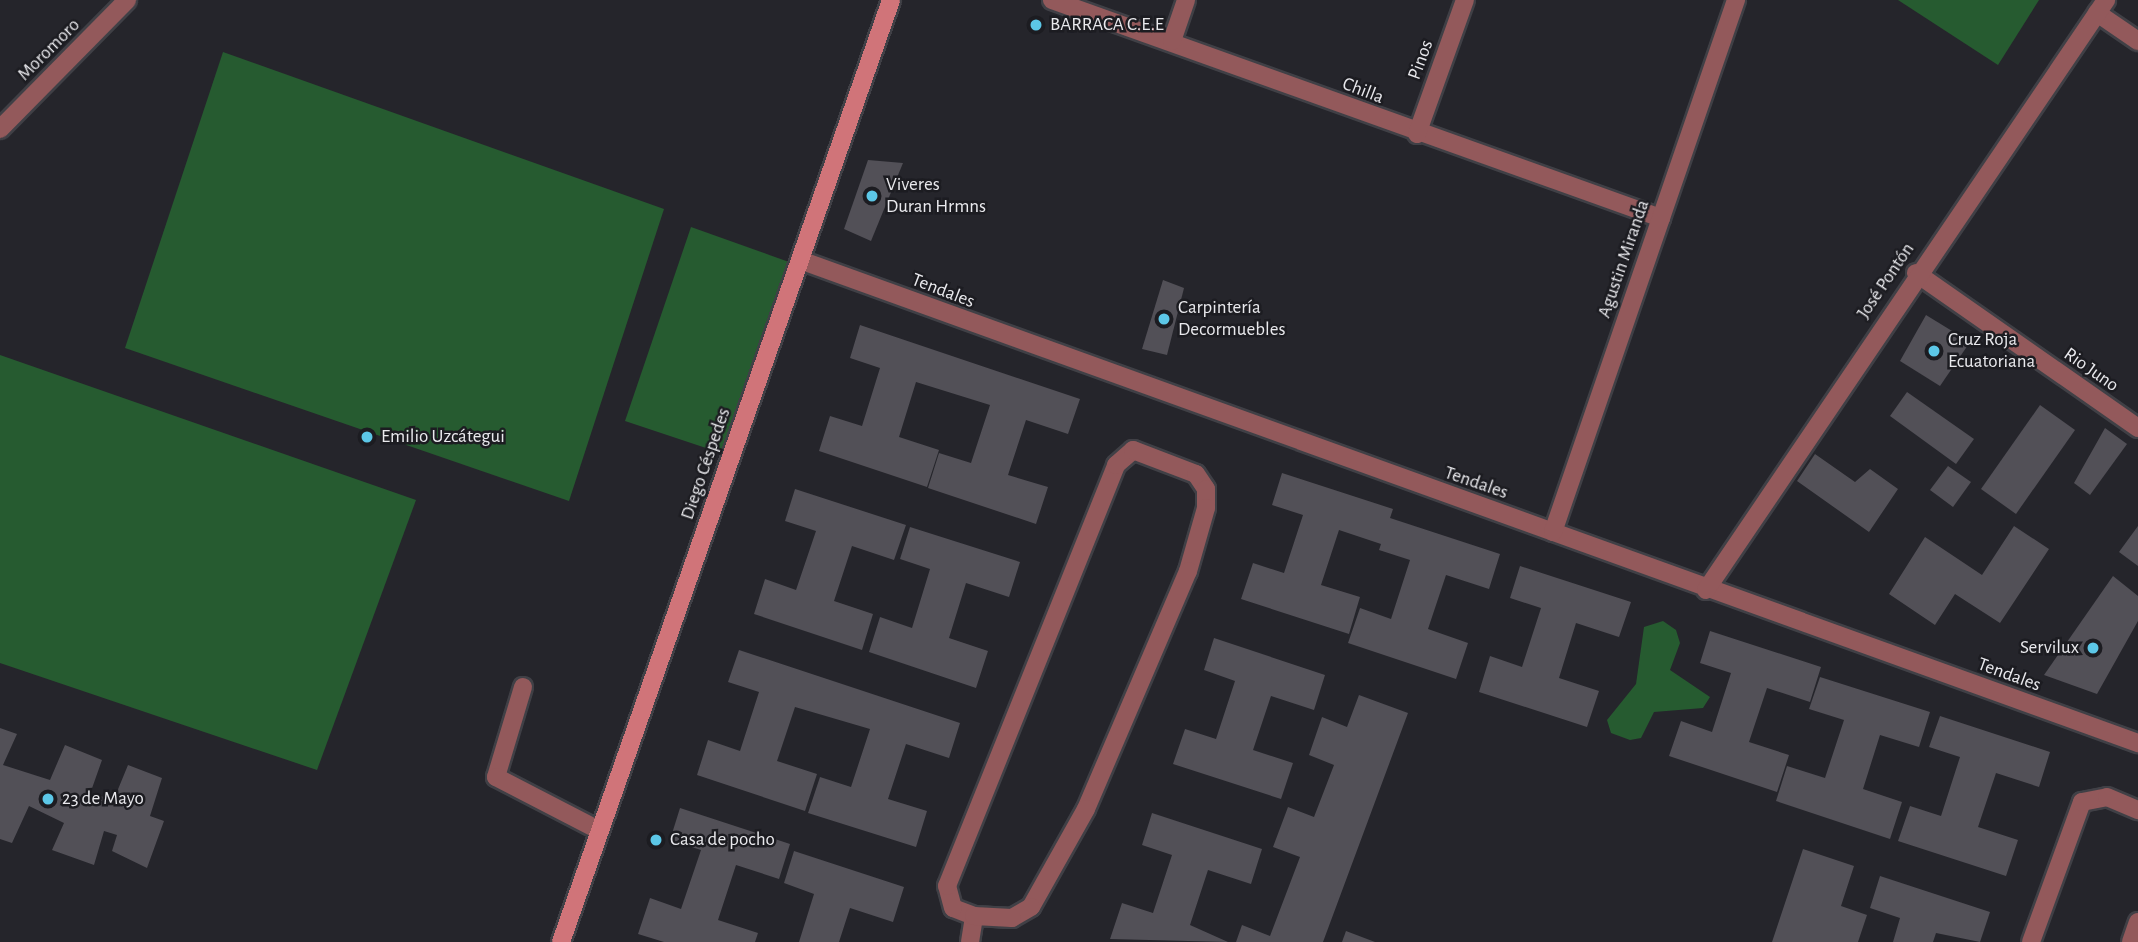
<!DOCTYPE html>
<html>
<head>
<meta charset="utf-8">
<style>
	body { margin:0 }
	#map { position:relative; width:2138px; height:942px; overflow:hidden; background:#25252b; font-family:"Alegreya Sans",sans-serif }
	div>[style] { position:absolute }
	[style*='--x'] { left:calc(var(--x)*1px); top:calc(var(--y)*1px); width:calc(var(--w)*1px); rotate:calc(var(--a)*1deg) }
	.green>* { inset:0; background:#265b30 }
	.building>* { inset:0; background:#525057 }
	.roads { filter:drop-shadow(2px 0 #404046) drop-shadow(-2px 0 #404046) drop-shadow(0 2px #404046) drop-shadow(0 -2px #404046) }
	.lane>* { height:18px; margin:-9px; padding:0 9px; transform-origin:9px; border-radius:9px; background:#93595b }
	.street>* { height:18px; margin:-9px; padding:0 9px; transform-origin:9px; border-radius:9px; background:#93595b }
	.secondary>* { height:18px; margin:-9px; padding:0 9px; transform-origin:9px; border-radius:9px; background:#d07479 }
	.dots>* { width:19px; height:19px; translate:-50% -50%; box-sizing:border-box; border:4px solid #1c1c21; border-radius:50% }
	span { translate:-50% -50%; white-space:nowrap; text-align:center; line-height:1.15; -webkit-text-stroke:5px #1c1c21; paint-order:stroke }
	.poi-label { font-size:19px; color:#e9e9ed }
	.left { translate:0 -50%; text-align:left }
	.right { translate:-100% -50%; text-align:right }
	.street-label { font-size:19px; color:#e9e9ed }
</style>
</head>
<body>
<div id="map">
	<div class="green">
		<i style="clip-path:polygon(1898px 0,2039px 0,1998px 65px)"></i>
		<i style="clip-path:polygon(223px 52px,664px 209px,569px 501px,125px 348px)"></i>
		<i style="clip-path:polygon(691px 227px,789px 262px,724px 454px,625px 421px)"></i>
		<i style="clip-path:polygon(0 355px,416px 500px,317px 770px,0 663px)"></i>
		<i style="clip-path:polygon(1663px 621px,1676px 630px,1680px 643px,1670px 670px,1710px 697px,1703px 708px,1654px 712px,1641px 738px,1630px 740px,1611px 733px,1607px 720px,1636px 684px,1644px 627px)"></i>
	</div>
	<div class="building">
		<i style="clip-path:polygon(868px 160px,903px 163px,871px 241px,844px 229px)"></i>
		<i style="clip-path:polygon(1163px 280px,1184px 288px,1167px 355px,1142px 349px)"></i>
		<i style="clip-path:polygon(1926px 315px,1970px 342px,1940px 386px,1900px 361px)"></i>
		<i style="clip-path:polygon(860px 325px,1080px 399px,1068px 434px,1026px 420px,1008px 475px,1048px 487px,1036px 524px,928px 488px,939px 453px,971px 463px,990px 405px,916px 382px,899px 437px,939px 450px,927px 487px,819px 451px,830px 416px,862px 426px,880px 368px,850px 358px)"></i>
		<i style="clip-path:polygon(1907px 392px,1974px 439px,1956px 464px,1890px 416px)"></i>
		<i style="clip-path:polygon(2040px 405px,2075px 430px,2016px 514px,1981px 489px)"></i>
		<i style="clip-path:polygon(2105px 428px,2127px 444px,2090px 495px,2074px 483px)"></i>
		<i style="clip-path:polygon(1815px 454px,1855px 482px,1870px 469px,1898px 489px,1869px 532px,1797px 481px)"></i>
		<i style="clip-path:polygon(1948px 466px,1971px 482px,1953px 507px,1930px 490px)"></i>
		<i style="clip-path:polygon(1282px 473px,1393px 509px,1390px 518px,1500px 554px,1489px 589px,1446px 575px,1428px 629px,1468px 643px,1456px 679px,1348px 643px,1360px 608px,1391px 619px,1410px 560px,1379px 550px,1381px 544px,1339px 530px,1321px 585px,1360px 597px,1349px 634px,1241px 599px,1253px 563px,1284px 573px,1303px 515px,1272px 505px)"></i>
		<i style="clip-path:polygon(795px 489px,906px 525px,894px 560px,852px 546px,834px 601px,873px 614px,862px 650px,754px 614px,765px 579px,796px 590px,816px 531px,785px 521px)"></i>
		<i style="clip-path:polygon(2014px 526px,2049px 549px,2000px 623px,1955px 594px,1935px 625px,1889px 594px,1925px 537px,1982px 575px)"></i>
		<i style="clip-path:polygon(2138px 526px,2138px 566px,2119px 552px)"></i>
		<i style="clip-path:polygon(910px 527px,1020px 562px,1009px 597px,966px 583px,949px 638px,988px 651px,976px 688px,869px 652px,880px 617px,912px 628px,930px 569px,900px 559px)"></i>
		<i style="clip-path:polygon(1520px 566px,1631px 602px,1619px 637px,1576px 623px,1559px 678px,1599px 691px,1587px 727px,1479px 692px,1490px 656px,1522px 667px,1541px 608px,1510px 598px)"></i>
		<i style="clip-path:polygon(2113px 576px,2138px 596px,2138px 621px,2097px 694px,2044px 675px)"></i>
		<i style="clip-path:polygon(1710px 631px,1821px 667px,1810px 702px,1767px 688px,1749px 742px,1789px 755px,1777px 792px,1669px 756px,1681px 721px,1712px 732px,1731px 673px,1700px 663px)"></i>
		<i style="clip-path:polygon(1214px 638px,1325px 675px,1314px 710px,1271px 696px,1253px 750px,1293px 763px,1281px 799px,1173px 764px,1185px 729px,1216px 739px,1235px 681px,1204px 670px)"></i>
		<i style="clip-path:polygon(739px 650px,960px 723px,949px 758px,906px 744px,888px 799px,927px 811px,916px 847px,808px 813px,820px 777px,851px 787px,870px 729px,795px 707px,777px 761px,817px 774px,805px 811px,697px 775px,708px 740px,740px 751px,759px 692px,728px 682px)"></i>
		<i style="clip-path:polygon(1820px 677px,1930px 712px,1919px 747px,1880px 735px,1863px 789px,1902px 802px,1890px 839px,1776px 801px,1787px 766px,1825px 778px,1844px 720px,1809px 709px)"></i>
		<i style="clip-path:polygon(1359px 695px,1408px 713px,1323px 942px,1236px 942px,1242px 925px,1270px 936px,1300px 857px,1273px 847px,1288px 807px,1314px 817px,1334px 765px,1309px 755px,1322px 717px,1347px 727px)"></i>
		<i style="clip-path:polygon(1940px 716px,2050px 752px,2039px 787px,1996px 773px,1978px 827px,2018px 840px,2006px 876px,1898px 841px,1910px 806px,1941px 816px,1960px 757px,1929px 747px)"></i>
		<i style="clip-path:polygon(0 728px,17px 734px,3px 765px,50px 780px,65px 745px,102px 760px,90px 794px,114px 799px,128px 765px,162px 778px,150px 816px,164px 821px,147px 868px,112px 851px,117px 835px,104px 831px,94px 865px,52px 850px,64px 823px,29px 806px,12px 843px,0 839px)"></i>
		<i style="clip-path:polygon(680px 808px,790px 844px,779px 879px,736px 865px,718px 920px,758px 933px,755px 942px,664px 942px,638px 934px,650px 898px,681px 909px,701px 850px,670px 840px)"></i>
		<i style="clip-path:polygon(1152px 813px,1262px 849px,1251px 884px,1208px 870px,1190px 925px,1228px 942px,1110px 939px,1122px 903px,1153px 913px,1172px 855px,1142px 845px)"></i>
		<i style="clip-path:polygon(1803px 849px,1854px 866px,1841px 906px,1867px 915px,1858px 942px,1772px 942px)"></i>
		<i style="clip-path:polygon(794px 851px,904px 887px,893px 922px,850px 908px,839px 942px,799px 942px,814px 894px,784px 883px)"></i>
		<i style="clip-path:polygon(1880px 876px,1990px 912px,1980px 942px,1936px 933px,1933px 942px,1893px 942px,1900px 918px,1870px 908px)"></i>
		<i style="clip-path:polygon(1346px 931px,1375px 942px,1342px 942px)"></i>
	</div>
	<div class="roads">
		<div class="lane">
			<i style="--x:523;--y:687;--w:94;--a:106.7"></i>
			<i style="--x:496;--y:777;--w:117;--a:27.4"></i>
			<i style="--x:970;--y:942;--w:26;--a:-81"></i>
			<i style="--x:974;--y:916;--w:22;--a:-159"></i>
			<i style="--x:953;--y:908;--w:23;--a:-105"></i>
			<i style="--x:947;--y:886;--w:454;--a:-68.1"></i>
			<i style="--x:1116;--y:465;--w:23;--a:-41"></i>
			<i style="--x:1133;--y:450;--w:67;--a:20.9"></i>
			<i style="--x:1196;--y:474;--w:18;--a:56"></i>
			<i style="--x:1206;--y:489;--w:19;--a:90"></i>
			<i style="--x:1206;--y:508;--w:66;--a:105.9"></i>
			<i style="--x:1188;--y:571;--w:259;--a:113.2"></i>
			<i style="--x:1086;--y:809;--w:112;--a:119.3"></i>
			<i style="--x:1031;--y:907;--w:22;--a:150"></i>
			<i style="--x:1012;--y:918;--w:38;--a:-177"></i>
			<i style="--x:2031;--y:942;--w:149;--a:-70"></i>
			<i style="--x:2082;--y:802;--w:25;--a:-11"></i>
			<i style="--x:2107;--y:797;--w:34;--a:23"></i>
			<i style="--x:2131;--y:942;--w:21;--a:-71"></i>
		</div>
		<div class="street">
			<i style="--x:1052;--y:0;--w:647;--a:19.7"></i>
			<i style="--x:2097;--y:13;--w:50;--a:34.3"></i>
			<i style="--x:1172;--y:41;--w:43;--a:-71.1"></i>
			<i style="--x:0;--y:129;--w:181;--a:-45.4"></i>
			<i style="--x:1417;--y:134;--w:142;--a:-70.3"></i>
			<i style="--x:800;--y:260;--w:1423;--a:19.85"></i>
			<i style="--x:1916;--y:273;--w:271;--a:34.9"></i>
			<i style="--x:1553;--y:532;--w:563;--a:-71.02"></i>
			<i style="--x:1706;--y:590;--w:713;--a:-55.86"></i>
		</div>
		<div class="secondary">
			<i style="--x:561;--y:942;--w:998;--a:-70.69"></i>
		</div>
	</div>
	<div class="dots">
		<i style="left:1036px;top:25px;background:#5cc7e7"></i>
		<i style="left:872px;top:196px;background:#5cc7e7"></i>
		<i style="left:1164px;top:319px;background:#5cc7e7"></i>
		<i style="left:1934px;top:351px;background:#5cc7e7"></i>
		<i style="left:367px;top:437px;background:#5cc7e7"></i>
		<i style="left:2093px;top:648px;background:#5cc7e7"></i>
		<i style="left:48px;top:799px;background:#5cc7e7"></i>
		<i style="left:656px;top:840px;background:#5cc7e7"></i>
	</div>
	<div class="poi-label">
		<span class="left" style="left:1050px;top:25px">BARRACA C.E.E</span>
		<span class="left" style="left:886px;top:196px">Viveres<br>Duran Hrmns</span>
		<span class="left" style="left:1178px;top:319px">Carpintería<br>Decormuebles</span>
		<span class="left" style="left:1948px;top:351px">Cruz Roja<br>Ecuatoriana</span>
		<span class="left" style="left:381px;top:437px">Emilio Uzcátegui</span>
		<span class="right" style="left:2079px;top:648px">Servilux</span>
		<span class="left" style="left:62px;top:799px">23 de Mayo</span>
		<span class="left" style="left:670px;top:840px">Casa de pocho</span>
	</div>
	<div class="street-label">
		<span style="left:49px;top:50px;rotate:-45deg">Moromoro</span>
		<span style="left:1421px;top:60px;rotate:-70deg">Pinos</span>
		<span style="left:1363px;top:91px;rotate:21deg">Chilla</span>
		<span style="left:1624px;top:259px;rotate:-71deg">Agustin Miranda</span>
		<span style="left:1886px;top:281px;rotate:-56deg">José Pontón</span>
		<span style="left:943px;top:291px;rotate:21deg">Tendales</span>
		<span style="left:2091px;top:370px;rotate:35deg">Rio Juno</span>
		<span style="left:706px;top:464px;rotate:-71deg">Diego Céspedes</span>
		<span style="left:1476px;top:483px;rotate:19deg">Tendales</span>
		<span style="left:2009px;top:675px;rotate:20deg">Tendales</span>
	</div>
</div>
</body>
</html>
